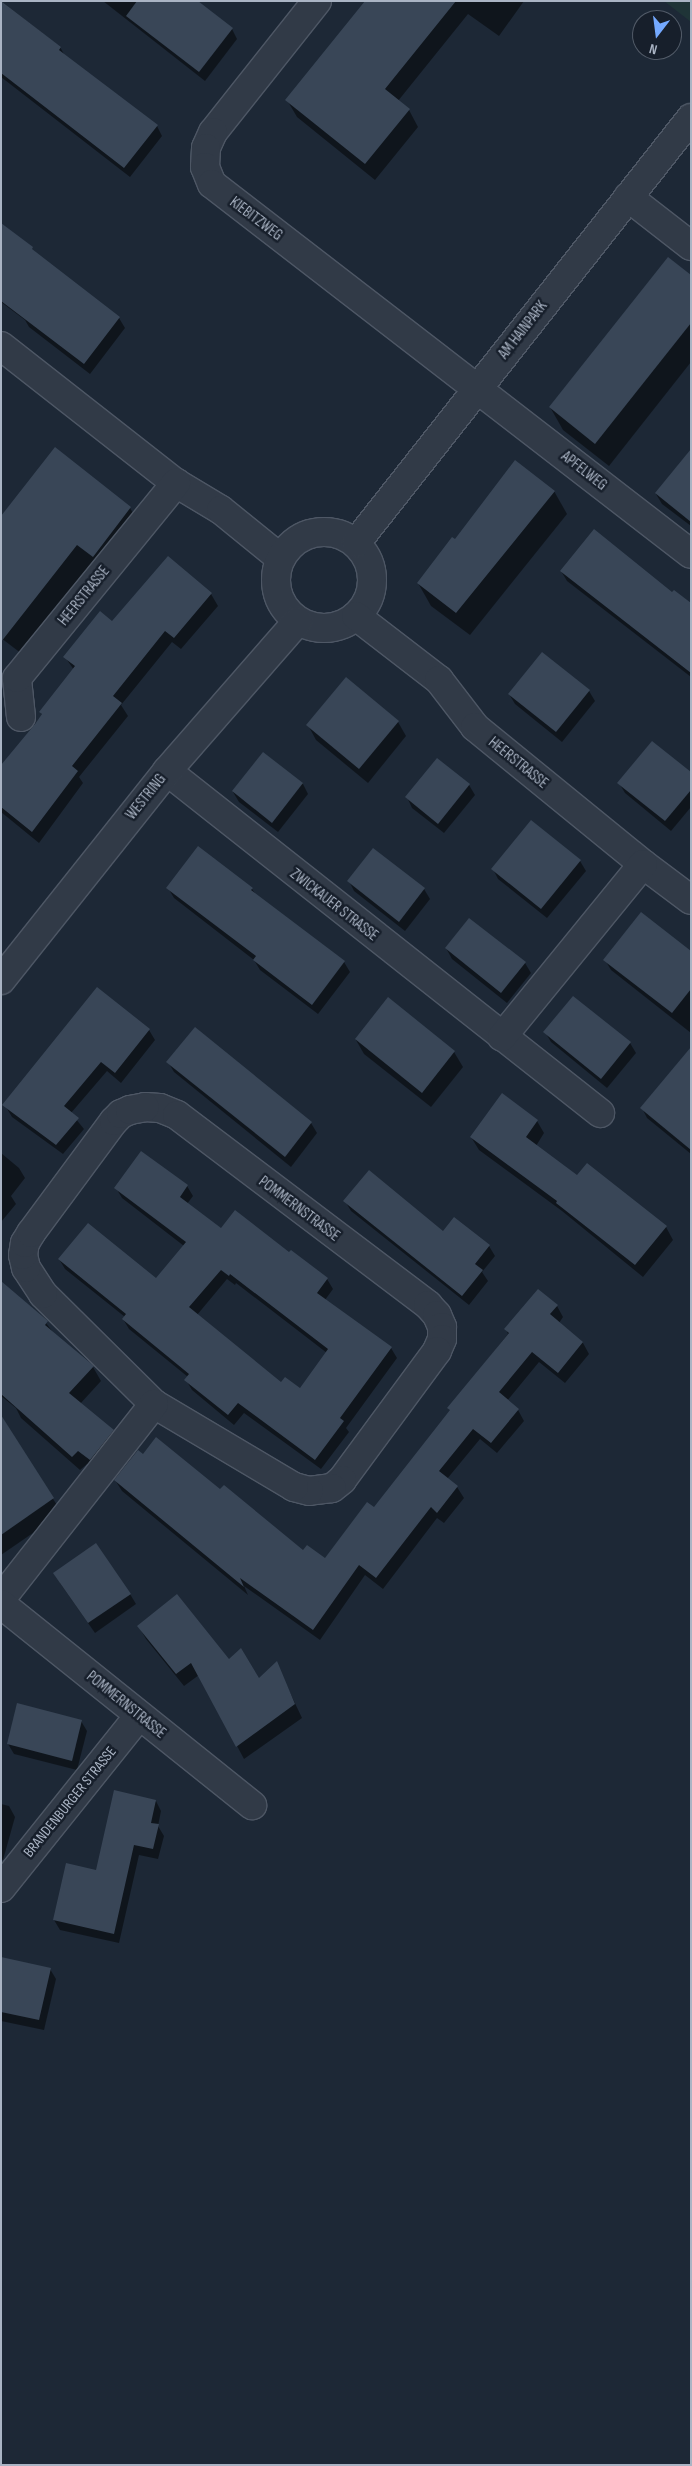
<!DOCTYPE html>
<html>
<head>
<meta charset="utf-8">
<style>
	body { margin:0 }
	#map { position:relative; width:692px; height:2466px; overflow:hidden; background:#1d2836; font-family:"Sofia Sans Condensed",sans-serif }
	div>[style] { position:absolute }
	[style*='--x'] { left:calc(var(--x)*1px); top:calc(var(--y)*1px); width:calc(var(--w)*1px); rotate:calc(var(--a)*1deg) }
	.green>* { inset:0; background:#1f3437 }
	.shadow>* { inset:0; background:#0007 }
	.building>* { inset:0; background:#394657 }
	.roads { filter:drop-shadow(1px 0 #4e5765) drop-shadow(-1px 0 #4e5765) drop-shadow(0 1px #4e5765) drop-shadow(0 -1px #4e5765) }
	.street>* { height:28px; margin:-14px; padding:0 14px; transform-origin:14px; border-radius:14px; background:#313a47 }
	.street>.ring { margin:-14px; padding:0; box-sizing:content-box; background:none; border:28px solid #313a47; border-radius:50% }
	span { translate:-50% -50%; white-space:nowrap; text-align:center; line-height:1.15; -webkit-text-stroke:5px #171f2b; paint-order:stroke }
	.street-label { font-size:15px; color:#aab4c4 }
	.frame { position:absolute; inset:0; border:2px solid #aab4c4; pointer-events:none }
	.north { position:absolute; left:632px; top:10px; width:50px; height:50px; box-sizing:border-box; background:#171f2b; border:1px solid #525b68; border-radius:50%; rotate:195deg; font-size:14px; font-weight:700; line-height:20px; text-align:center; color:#aab4c4 }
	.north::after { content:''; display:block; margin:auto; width:18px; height:22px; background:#74a9ff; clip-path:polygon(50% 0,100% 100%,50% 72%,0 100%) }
</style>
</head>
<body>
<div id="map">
	<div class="green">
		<i style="clip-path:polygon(664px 1px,691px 1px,691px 22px)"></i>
	</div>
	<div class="shadow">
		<i style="clip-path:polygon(1px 1px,60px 47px,65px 56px,157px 126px,162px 136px,130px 177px,1px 77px)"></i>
		<i style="clip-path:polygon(103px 1px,196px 1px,232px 29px,237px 39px,205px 81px)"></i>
		<i style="clip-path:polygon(367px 1px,524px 1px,499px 36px,468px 14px,398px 101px,409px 110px,418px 127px,375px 180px,297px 117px,287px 100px)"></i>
		<i style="clip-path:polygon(1px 226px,119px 318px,125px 328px,90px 374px,29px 327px,25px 320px,1px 302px)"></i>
		<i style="clip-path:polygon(691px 276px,691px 362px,609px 466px,563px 430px,550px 407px)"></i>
		<i style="clip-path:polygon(691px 454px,691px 526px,662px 504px,656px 494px)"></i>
		<i style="clip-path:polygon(554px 491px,567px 514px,470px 635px,431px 606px,418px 583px,455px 541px)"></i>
		<i style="clip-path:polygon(130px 508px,144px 531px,22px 654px,1px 638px,1px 518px)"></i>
		<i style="clip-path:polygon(168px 557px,211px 594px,218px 606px,181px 649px,172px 642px,121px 705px,128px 716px,79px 777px,83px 783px,39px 843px,1px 812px,1px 768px,42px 715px,41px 712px,74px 670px,65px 657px,112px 623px)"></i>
		<i style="clip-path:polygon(561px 571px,672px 594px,691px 605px,691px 677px,567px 581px)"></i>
		<i style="clip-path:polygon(589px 691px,595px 701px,562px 742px,515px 704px,509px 694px)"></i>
		<i style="clip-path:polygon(398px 722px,406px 736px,368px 783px,316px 740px,308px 725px)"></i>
		<i style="clip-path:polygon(263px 753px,303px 784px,308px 794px,278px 832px,239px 802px,233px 792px)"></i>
		<i style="clip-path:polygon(691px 774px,691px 807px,671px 831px,625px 793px,619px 783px)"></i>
		<i style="clip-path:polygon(469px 785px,475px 795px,444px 833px,412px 808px,407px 797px)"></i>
		<i style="clip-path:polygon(580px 861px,586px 871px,547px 918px,498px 879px,493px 869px)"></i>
		<i style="clip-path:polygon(349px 881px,424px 889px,430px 899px,405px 931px,354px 891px)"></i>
		<i style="clip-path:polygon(168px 888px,252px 889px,256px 895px,344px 962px,350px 972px,318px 1014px,260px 970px,254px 960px,174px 898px)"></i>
		<i style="clip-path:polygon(446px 948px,525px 963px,531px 973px,507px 1003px,452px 959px)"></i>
		<i style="clip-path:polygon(691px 952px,691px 1033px,611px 970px,605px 960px)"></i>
		<i style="clip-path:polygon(98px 989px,149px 1030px,155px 1040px,121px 1083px,107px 1071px,71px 1113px,84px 1129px,63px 1154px,12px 1117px,6px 1107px)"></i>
		<i style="clip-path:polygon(388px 999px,454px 1052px,463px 1067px,431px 1107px,364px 1054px,356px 1040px)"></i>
		<i style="clip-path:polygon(195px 1029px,311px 1123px,317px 1133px,291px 1167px,174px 1072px,168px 1062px)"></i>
		<i style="clip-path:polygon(545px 1032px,630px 1043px,636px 1053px,607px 1088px,551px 1042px)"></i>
		<i style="clip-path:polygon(691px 1049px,691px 1154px,647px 1118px,642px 1108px)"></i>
		<i style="clip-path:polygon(537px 1121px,544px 1133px,536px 1146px,578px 1177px,666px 1227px,673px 1240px,643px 1277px,562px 1211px,479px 1150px,471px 1137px)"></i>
		<i style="clip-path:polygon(1px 1153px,19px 1168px,25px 1178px,11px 1196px,16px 1204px,1px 1222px)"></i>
		<i style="clip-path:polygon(evenodd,187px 1186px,193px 1196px,187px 1204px,221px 1230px,289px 1254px,327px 1279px,333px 1289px,325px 1300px,391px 1348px,397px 1358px,346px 1428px,349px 1432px,321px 1469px,244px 1413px,234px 1425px,192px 1390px,186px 1380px,188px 1377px,129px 1329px,123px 1319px,125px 1317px,65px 1269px,59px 1259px,156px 1280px,184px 1246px,122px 1198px,116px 1188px,187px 1186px,227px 1279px,235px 1285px,236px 1283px,327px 1353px,300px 1390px,282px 1384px,197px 1315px,227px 1279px)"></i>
		<i style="clip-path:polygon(345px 1201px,489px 1246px,495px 1256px,482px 1272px,488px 1281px,469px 1305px,351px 1211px)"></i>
		<i style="clip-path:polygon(1px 1282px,40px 1315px,55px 1335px,93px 1367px,101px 1381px,80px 1404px,113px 1431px,121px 1444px,98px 1473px,87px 1464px,80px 1470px,21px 1418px,16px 1408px,1px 1396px)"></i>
		<i style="clip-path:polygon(557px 1306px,563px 1317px,559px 1323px,583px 1343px,589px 1354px,565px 1383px,539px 1362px,507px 1401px,518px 1410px,524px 1421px,497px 1453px,480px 1439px,447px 1479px,457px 1487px,464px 1498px,444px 1523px,437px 1518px,383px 1589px,365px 1575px,320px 1640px,244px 1586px,248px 1595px,122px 1491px,115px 1480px,143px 1455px,221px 1491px,304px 1552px,325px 1560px,374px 1509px,451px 1411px,449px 1408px,508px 1334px,506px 1329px)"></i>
		<i style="clip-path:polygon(6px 1425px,62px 1513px,1px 1555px,1px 1429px)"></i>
		<i style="clip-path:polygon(60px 1583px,130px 1594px,136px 1604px,95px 1633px)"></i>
		<i style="clip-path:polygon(139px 1627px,229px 1661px,259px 1680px,276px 1663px,302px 1718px,244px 1759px,199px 1675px,184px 1686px,146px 1639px)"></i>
		<i style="clip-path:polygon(81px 1721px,87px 1731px,77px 1770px,14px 1754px,8px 1744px)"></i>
		<i style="clip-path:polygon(156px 1801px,161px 1811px,158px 1826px,164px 1836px,158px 1859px,139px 1855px,119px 1943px,60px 1930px,54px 1920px)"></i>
		<i style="clip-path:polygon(1px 1804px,9px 1806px,15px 1817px,3px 1860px,1px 1859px)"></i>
		<i style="clip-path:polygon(1px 1958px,50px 1969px,56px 1979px,44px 2030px,1px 2021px)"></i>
	</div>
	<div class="building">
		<i style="clip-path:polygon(1px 1px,61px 47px,59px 50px,158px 125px,124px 168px,1px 73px)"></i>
		<i style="clip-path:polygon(137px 1px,198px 1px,233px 28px,199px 72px,126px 16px)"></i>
		<i style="clip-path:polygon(365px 1px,456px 1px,385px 89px,410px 109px,365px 164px,285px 100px)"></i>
		<i style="clip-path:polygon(1px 223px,33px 247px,32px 249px,120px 317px,84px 364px,1px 301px)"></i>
		<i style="clip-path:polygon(668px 257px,691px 275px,691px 323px,595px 444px,549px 407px)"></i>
		<i style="clip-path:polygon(55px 447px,131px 507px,93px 557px,77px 545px,1px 642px,1px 516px)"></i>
		<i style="clip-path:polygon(691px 449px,691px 522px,655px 493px)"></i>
		<i style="clip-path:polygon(515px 460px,555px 491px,456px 613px,417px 583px,452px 537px,455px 539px)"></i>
		<i style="clip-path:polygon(594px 529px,672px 592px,674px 590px,691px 603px,691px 673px,560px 571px)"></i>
		<i style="clip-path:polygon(168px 556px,212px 593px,174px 638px,165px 631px,113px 696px,122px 703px,72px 766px,78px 771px,32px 832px,1px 807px,1px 765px,35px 724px,42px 714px,39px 712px,75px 666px,63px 657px,100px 611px,112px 621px)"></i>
		<i style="clip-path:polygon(542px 652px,590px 690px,556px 732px,508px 694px)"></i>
		<i style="clip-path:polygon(346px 677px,399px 721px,359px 769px,306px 725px)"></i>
		<i style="clip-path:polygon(652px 741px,691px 772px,691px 790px,665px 821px,617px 783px)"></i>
		<i style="clip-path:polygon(263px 752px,303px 783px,272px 823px,232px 791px)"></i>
		<i style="clip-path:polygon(437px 758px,470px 784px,438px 824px,405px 797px)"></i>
		<i style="clip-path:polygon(531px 820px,581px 860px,541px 909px,491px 869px)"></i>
		<i style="clip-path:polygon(198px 846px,253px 888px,251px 890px,345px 961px,312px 1005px,253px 960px,256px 956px,166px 888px)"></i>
		<i style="clip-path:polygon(373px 848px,425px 888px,399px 922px,347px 881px)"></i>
		<i style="clip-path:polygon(641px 912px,691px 951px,691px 989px,672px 1013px,603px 960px)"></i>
		<i style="clip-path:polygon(469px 918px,526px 962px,501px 993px,445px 948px)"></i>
		<i style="clip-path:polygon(97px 987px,150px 1029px,115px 1073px,101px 1062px,64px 1106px,79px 1118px,56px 1145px,2px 1105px)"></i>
		<i style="clip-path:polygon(573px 996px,631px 1042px,601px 1079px,543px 1032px)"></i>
		<i style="clip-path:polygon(388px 997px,455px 1051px,422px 1093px,355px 1039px)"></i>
		<i style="clip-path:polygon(195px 1027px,312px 1122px,285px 1157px,166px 1062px)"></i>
		<i style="clip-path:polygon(691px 1047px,691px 1150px,640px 1108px)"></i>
		<i style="clip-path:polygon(502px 1093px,538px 1120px,526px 1137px,577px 1175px,587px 1163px,667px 1226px,635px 1265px,556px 1203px,557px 1201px,470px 1137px)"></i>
		<i style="clip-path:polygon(evenodd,141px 1151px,188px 1185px,180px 1197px,221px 1228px,235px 1210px,289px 1252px,291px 1250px,328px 1278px,317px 1293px,392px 1347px,340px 1418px,344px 1421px,315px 1460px,238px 1403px,228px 1415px,184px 1380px,189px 1374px,122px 1319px,126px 1314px,58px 1259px,88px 1223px,156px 1278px,186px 1242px,114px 1188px,141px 1151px,221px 1270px,229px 1276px,230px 1274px,328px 1349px,300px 1388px,285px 1377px,281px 1382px,189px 1307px,221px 1270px)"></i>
		<i style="clip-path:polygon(369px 1170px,443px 1231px,454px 1217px,490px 1245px,475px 1264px,483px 1270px,462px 1296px,343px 1201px)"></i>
		<i style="clip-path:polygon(1px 1281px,48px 1321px,45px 1325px,94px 1366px,69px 1393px,114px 1430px,90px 1460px,78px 1451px,72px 1457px,1px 1394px)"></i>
		<i style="clip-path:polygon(538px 1289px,558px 1305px,550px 1314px,583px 1342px,558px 1373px,532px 1352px,499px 1392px,519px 1409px,491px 1443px,473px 1429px,439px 1471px,458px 1486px,437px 1513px,431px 1507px,376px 1578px,359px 1565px,313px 1630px,240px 1578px,244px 1587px,114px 1480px,138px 1450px,143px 1454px,156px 1437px,220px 1489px,224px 1485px,303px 1550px,307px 1545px,325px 1558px,367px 1502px,374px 1507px,450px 1410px,447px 1408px,509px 1333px,504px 1329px)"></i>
		<i style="clip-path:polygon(1px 1415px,54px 1498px,1px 1535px)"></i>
		<i style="clip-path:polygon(96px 1543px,131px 1594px,88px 1623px,53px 1573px)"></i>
		<i style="clip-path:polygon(177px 1594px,229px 1659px,241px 1648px,259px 1678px,277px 1661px,295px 1704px,236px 1747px,191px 1663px,176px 1674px,137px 1626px)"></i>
		<i style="clip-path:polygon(17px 1703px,82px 1720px,72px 1761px,7px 1744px)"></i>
		<i style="clip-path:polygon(114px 1790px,156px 1800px,151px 1823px,159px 1824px,153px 1849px,134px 1845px,114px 1934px,53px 1920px,66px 1863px,96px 1870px)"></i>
		<i style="clip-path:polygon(1px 1957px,51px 1968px,39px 2020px,1px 2012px)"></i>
	</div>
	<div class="roads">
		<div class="street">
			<i style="--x:317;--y:1;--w:167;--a:128.4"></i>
			<i style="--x:213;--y:132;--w:17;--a:114"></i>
			<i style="--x:206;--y:148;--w:19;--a:93"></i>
			<i style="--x:205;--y:167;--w:18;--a:68"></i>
			<i style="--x:212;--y:184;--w:605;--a:37.68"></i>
			<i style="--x:628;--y:197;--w:80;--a:37.9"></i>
			<i style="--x:1;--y:346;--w:222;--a:38.1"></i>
			<i style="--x:176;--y:483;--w:52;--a:31"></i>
			<i style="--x:221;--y:510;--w:76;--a:39.1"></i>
			<i class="ring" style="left:276px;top:532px;width:68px;height:68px"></i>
			<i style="--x:356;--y:543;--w:541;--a:-51.75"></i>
			<i style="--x:356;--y:616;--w:105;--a:37.6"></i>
			<i style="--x:439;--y:680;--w:59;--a:52.5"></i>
			<i style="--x:475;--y:727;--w:217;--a:39.2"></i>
			<i style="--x:643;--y:864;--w:60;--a:36.9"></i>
			<i style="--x:21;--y:717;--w:39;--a:-96"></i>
			<i style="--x:17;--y:678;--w:252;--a:-50.8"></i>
			<i style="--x:167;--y:771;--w:552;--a:38.3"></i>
			<i style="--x:1;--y:980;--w:267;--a:-51.5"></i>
			<i style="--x:167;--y:771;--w:199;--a:-48.9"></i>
			<i style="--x:502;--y:1037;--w:223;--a:-50.8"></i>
			<i style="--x:145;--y:1107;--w:15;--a:4"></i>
			<i style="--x:160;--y:1108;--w:18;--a:22"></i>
			<i style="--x:177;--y:1115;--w:315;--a:37.1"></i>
			<i style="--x:428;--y:1305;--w:13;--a:48"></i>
			<i style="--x:437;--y:1315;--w:13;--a:67"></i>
			<i style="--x:442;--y:1327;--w:12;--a:90"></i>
			<i style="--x:442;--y:1339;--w:13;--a:113"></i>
			<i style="--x:437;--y:1351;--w:160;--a:126.4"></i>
			<i style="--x:342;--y:1480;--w:13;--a:141"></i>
			<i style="--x:332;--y:1488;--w:23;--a:173"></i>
			<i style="--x:309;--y:1491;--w:16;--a:-165"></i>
			<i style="--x:294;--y:1487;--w:163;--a:-149.3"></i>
			<i style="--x:154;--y:1404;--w:156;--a:-135.3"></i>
			<i style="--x:43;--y:1294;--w:31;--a:-123"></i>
			<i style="--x:26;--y:1268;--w:13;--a:-103"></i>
			<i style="--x:23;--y:1255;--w:12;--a:-81"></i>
			<i style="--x:25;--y:1243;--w:12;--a:-59"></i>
			<i style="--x:31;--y:1233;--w:139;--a:-53.5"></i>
			<i style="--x:114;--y:1121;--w:10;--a:-45"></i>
			<i style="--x:121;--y:1114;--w:10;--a:-24"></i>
			<i style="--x:130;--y:1110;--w:15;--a:-11"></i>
			<i style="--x:1;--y:1599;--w:248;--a:-51.9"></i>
			<i style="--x:1;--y:1604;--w:322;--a:38.7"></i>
			<i style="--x:1;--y:1888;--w:221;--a:-51.3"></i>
		</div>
	</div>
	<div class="street-label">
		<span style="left:256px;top:219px;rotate:37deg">KIEBITZWEG</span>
		<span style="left:523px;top:330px;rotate:-52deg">AM HAINPARK</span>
		<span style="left:584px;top:471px;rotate:38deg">APFELWEG</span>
		<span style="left:84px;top:596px;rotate:-51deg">HEERSTRASSE</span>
		<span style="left:518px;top:763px;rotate:39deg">HEERSTRASSE</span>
		<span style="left:146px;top:797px;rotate:-51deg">WESTRING</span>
		<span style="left:334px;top:905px;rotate:38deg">ZWICKAUER STRASSE</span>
		<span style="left:299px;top:1209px;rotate:37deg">POMMERNSTRASSE</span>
		<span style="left:126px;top:1705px;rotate:39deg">POMMERNSTRASSE</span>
		<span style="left:70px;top:1802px;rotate:-51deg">BRANDENBURGER STRASSE</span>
	</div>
	<div class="frame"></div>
	<div class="north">N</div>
</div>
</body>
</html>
